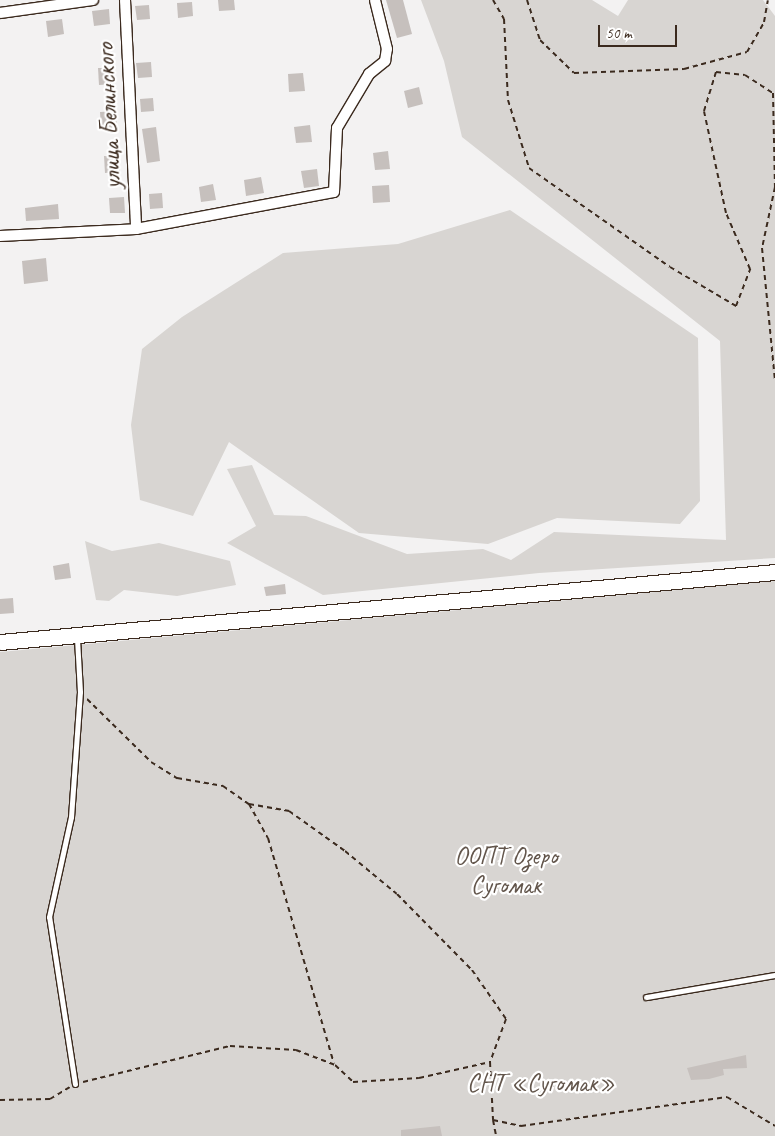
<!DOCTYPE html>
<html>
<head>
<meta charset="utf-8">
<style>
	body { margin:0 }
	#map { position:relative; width:775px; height:1136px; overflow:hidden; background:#f3f2f2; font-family:Caveat,sans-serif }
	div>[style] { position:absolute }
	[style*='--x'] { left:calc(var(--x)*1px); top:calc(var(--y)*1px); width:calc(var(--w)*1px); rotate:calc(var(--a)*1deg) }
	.green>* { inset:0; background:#d8d5d2 }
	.building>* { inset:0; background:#c6c0bd }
	.path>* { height:2px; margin-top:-1px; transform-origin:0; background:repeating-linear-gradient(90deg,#3b2a1e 0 5px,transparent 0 9px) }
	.roads { filter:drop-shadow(1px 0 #3b2a1e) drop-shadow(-1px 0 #3b2a1e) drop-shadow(0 1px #3b2a1e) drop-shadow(0 -1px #3b2a1e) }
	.service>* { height:5px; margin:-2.5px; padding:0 2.5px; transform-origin:2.5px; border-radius:2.5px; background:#fff }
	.minor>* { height:10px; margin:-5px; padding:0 5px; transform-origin:5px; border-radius:5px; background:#fff }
	.primary>* { height:15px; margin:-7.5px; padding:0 7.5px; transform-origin:7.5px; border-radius:7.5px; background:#fff }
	span { translate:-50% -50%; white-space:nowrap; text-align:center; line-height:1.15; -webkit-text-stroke:4.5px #fff; paint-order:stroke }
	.street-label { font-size:25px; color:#3b2a1e }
	.park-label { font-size:25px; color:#62554b }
	.scale { position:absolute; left:598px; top:25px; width:79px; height:22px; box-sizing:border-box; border:2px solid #3b2a1e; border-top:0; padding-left:6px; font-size:15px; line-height:18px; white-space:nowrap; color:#3b2a1e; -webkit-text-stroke:4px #fff; paint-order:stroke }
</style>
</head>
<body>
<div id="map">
	<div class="green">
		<i style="clip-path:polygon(421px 0,592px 0,618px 16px,628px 0,763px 0,775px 16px,775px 558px,539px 573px,323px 595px,227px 543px,256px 526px,227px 469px,252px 465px,274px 515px,306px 516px,407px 554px,483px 549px,511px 560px,554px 532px,726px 540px,720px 341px,462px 137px,444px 61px)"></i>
		<i style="clip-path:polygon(510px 210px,698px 338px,700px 501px,680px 524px,557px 518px,488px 544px,359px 533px,229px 442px,193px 516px,140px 500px,131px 425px,142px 349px,182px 317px,283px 253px,398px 244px)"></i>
		<i style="clip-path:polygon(85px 541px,112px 551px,159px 543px,230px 561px,236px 585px,177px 596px,124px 590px,109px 601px,96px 600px)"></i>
		<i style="clip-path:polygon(775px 581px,775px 1136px,0 1136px,0 652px)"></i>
	</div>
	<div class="building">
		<i style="clip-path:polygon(218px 0,234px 0,235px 10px,219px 11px)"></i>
		<i style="clip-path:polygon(386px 0,403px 0,412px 34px,397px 38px)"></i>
		<i style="clip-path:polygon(192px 2px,193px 16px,178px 18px,177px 3px)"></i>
		<i style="clip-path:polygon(149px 5px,150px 19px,137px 20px,135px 6px)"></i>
		<i style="clip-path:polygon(109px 9px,110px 24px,94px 26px,92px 11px)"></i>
		<i style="clip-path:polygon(62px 19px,64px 34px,48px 37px,46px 21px)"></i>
		<i style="clip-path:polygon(151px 62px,152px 77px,138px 78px,136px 63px)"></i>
		<i style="clip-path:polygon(98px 68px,113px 68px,114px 84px,99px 85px)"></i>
		<i style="clip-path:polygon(303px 73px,305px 91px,289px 92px,288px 74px)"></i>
		<i style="clip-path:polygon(419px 87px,423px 104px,408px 108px,404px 91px)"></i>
		<i style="clip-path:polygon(153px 98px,154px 111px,141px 112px,140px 99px)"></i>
		<i style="clip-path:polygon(116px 111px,117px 129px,101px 130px,100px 112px)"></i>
		<i style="clip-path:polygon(310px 125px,312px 142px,296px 143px,294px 127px)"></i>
		<i style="clip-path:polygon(156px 127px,160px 161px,147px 163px,142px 129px)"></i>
		<i style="clip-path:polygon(388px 151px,390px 169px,375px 170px,373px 153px)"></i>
		<i style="clip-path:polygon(104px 156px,119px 156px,120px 172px,105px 173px)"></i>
		<i style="clip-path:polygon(317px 169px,319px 186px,304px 188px,301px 171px)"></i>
		<i style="clip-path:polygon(261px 177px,264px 193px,246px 196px,244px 180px)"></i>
		<i style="clip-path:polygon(213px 184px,216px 200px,201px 202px,199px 187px)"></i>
		<i style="clip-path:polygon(389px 185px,390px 202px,373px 203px,372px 186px)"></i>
		<i style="clip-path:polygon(162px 193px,163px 208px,150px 209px,149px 194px)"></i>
		<i style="clip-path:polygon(124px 197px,125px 213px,110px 213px,109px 198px)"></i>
		<i style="clip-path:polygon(58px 204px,59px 219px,26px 221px,25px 208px)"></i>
		<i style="clip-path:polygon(46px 258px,48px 281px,24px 284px,22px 261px)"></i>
		<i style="clip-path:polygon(69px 563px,71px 578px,55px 580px,53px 566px)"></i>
		<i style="clip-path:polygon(285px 584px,286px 594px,266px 596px,264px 587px)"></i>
		<i style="clip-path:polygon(13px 598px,14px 613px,0 614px,0 599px)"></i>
		<i style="clip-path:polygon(746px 1055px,747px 1068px,723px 1069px,724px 1075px,709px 1079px,691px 1080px,687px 1068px)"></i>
		<i style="clip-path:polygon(440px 1126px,442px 1136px,401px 1136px,401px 1130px)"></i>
	</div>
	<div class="path">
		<i style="--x:493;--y:0;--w:22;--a:60"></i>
		<i style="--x:504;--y:19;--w:81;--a:87.2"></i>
		<i style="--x:508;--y:100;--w:71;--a:72.8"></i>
		<i style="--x:529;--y:168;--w:172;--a:35.1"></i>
		<i style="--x:670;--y:267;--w:77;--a:30.6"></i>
		<i style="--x:736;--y:306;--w:40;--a:-69"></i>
		<i style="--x:750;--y:269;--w:61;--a:-113.2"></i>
		<i style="--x:726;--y:213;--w:104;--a:-102.2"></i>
		<i style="--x:704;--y:111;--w:41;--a:-72.9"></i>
		<i style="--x:716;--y:72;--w:29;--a:6"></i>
		<i style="--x:745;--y:75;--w:33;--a:33"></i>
		<i style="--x:773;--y:93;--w:94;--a:88.8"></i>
		<i style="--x:775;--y:187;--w:62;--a:102"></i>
		<i style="--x:762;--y:248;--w:133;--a:84.4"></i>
		<i style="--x:527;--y:0;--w:42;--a:72"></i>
		<i style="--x:540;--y:40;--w:47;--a:44.1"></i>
		<i style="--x:574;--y:73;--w:110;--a:-2.1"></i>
		<i style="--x:684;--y:69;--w:65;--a:-15.1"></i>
		<i style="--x:747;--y:52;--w:34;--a:-60"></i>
		<i style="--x:764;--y:22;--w:22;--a:-80"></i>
		<i style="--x:87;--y:699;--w:90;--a:44.5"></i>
		<i style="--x:151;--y:762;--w:31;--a:32"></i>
		<i style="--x:177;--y:778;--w:47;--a:9.9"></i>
		<i style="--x:223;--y:786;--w:32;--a:35"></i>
		<i style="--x:249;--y:804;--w:39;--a:61"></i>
		<i style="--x:268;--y:838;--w:234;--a:73.7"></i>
		<i style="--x:249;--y:804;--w:41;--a:9.9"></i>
		<i style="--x:289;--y:811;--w:69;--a:35.5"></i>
		<i style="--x:345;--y:851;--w:67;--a:39.6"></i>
		<i style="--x:397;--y:894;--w:107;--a:45.4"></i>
		<i style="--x:472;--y:970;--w:60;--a:55.2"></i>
		<i style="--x:506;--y:1019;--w:46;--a:110.4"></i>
		<i style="--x:83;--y:1082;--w:151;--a:-13.8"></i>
		<i style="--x:230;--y:1046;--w:66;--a:3.5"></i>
		<i style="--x:296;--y:1050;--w:42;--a:21"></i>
		<i style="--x:335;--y:1065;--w:25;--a:43"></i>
		<i style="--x:353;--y:1082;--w:66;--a:-3.5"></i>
		<i style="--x:419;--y:1078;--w:73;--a:-12.7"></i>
		<i style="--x:490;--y:1062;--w:58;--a:87"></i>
		<i style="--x:493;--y:1120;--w:29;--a:12"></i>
		<i style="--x:521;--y:1126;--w:208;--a:-8"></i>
		<i style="--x:727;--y:1097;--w:56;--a:31.1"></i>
		<i style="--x:0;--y:1100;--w:50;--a:-1.1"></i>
		<i style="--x:50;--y:1099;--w:23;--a:-31"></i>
		<i style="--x:493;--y:1120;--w:16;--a:79"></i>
	</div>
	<div class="roads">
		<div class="service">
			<i style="--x:646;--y:997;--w:131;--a:-9.7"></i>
			<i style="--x:75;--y:1084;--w:169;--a:-98.8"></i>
			<i style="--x:49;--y:917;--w:102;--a:-77.6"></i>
			<i style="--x:71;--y:817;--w:125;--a:-85.9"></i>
			<i style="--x:80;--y:692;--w:54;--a:-93.2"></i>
		</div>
		<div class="minor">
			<i style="--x:125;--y:0;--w:229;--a:87.2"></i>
			<i style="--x:0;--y:13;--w:94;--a:-8"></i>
			<i style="--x:0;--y:236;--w:136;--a:-2.9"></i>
			<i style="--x:136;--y:229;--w:201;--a:-10.6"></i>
			<i style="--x:334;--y:192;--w:64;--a:-87.3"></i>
			<i style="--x:337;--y:128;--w:63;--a:-59.3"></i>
			<i style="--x:369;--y:74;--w:21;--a:-39"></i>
			<i style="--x:385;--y:61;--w:12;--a:-81"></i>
			<i style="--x:387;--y:49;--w:50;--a:-103.8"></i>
		</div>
		<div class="primary">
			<i style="--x:0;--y:642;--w:778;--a:-5.16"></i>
		</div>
	</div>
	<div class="street-label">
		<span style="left:109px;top:116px;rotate:-93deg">улица Белинского</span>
	</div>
	<div class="park-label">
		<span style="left:506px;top:871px">ООПТ Озеро<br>Сугомак</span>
		<span style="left:541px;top:1083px">СНТ «Сугомак»</span>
	</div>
	<div class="scale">50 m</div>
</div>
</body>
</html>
